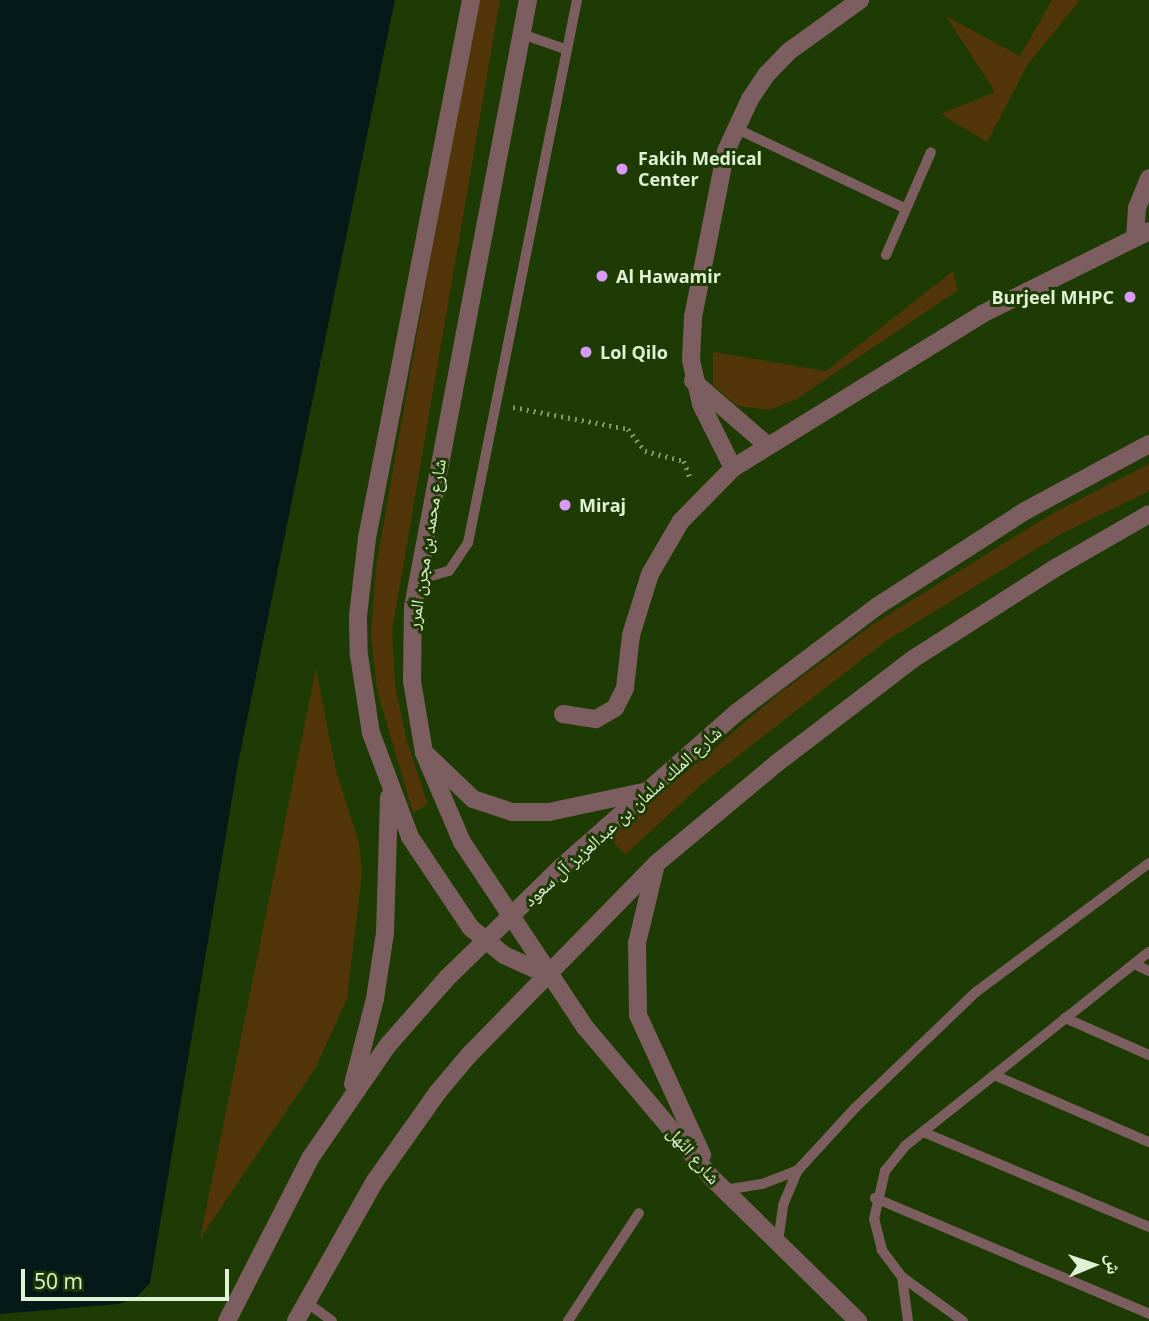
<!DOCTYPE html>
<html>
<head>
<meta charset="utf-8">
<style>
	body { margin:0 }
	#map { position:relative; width:1149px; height:1321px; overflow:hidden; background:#1e3b04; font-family:"Open Sans","Noto Naskh Arabic",sans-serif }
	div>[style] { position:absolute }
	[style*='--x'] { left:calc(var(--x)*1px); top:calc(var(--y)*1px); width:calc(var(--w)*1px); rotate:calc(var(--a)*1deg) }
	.green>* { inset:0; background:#52360a }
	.water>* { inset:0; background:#041a19 }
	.pier>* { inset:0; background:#1e3b04 }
	.path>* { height:4.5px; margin-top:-2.25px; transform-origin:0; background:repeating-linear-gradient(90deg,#81986f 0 2px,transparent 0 7px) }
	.service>* { height:10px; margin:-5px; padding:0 5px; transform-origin:5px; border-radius:5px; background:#7c5e60 }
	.minor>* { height:18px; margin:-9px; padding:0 9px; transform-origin:9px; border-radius:9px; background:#7c5e60 }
	.dots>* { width:19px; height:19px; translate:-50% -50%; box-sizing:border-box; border:4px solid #1e3b04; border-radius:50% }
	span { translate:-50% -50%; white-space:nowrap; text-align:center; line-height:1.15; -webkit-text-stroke:6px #1e3b04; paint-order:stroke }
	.poi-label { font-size:18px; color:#e0f2d5; font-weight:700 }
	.left { translate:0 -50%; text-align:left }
	.right { translate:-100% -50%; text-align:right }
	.street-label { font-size:18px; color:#e0f2d5 }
	.north { position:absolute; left:1058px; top:1230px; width:70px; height:70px; -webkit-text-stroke:5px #1e3b04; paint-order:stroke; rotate:88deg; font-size:19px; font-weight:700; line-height:28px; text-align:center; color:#e0f2d5 }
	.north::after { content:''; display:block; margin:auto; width:24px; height:32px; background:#e0f2d5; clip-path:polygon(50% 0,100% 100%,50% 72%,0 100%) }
	.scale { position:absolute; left:21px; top:1269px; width:208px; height:32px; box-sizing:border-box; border:4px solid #e0f2d5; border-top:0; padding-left:9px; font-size:21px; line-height:24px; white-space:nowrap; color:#e0f2d5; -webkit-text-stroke:5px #1e3b04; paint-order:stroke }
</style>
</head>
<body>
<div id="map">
	<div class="green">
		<i style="clip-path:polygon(476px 0,500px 0,392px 631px,395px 685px,407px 742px,428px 804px,413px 813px,377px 690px,371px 633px,376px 567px)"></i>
		<i style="clip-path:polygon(1052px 0,1080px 0,1028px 64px,987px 142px,941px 114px,995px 92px,946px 16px,1020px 56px)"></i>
		<i style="clip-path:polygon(953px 271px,958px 290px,797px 399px,769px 410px,738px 406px,713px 385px,713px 352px,826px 371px)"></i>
		<i style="clip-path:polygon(1149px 464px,1149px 491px,1061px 534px,886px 641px,702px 784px,626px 854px,608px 838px,781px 692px,875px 623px,1055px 512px)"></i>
		<i style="clip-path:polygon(316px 669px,336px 771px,359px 843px,362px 872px,347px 999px,316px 1067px,200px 1239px)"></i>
	</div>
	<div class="water">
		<i style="clip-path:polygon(0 0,395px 0,238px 764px,150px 1283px,137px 1297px,119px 1304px,0 1314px)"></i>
	</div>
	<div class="pier">
		<i style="clip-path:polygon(395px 0,391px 41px,241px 765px,153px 1285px,238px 764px)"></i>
	</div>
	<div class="path">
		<i style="--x:513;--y:407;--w:117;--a:10.8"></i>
		<i style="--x:628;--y:429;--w:28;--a:52"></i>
		<i style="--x:645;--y:451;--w:40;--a:14.4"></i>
		<i style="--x:684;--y:461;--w:20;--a:70"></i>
	</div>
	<div class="service">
		<i style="--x:519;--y:33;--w:49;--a:19.2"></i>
		<i style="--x:735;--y:128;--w:189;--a:25.3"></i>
		<i style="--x:886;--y:255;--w:112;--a:-66.4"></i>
		<i style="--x:417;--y:580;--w:33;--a:-16"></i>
		<i style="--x:449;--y:571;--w:34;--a:-56"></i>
		<i style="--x:468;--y:543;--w:554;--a:-78.65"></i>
		<i style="--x:1134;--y:964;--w:17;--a:25"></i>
		<i style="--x:1065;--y:1018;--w:92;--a:23.8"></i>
		<i style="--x:994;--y:1075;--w:169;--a:23.4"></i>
		<i style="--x:923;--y:1132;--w:245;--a:22.8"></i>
		<i style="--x:724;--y:1190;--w:38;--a:-9"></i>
		<i style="--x:762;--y:1184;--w:39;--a:-21"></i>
		<i style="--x:875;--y:1198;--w:298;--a:22.9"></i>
		<i style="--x:778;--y:1242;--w:37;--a:-82"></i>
		<i style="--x:783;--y:1205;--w:38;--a:-67"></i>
		<i style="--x:798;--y:1170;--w:84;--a:-47.4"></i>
		<i style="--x:855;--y:1108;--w:168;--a:-43.8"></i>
		<i style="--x:976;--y:992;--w:216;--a:-36.7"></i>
		<i style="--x:902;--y:1277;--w:44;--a:82.2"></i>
		<i style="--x:306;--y:1302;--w:32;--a:36"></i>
		<i style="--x:568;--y:1321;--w:129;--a:-56.7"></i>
		<i style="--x:963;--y:1321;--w:75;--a:-144.2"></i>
		<i style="--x:902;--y:1277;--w:34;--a:-127"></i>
		<i style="--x:882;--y:1250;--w:32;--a:-104"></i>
		<i style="--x:874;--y:1219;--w:49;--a:-77.1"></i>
		<i style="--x:885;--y:1171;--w:32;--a:-51"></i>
		<i style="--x:905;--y:1146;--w:312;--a:-38.5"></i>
	</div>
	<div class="minor">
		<i style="--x:471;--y:0;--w:548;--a:100.94"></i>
		<i style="--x:367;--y:538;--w:79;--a:96.6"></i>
		<i style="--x:358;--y:616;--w:39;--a:89"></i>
		<i style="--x:359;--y:655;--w:79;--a:81.3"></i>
		<i style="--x:371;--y:733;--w:111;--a:69.4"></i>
		<i style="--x:410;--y:837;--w:110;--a:56.2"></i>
		<i style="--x:471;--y:928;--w:43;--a:39.3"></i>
		<i style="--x:504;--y:955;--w:46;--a:24.3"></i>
		<i style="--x:528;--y:0;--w:618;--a:100.73"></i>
		<i style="--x:413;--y:607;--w:74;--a:90.8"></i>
		<i style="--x:412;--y:681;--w:73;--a:80.5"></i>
		<i style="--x:424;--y:753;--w:97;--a:66.9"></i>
		<i style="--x:462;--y:842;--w:222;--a:56.4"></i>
		<i style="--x:585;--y:1027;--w:200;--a:49.9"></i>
		<i style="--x:714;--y:1180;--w:202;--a:44.4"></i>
		<i style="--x:1135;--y:237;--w:29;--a:-86"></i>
		<i style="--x:1137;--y:208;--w:32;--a:-68"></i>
		<i style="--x:693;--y:381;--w:98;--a:40.9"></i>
		<i style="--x:733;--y:468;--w:72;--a:-116.6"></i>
		<i style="--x:701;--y:404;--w:45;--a:-102.8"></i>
		<i style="--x:691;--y:360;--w:43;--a:-87.3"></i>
		<i style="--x:693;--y:317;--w:169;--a:-78.8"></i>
		<i style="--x:726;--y:151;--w:57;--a:-65.2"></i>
		<i style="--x:750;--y:99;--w:30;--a:-56"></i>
		<i style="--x:767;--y:74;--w:30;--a:-46"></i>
		<i style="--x:788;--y:52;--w:89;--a:-35.8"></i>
		<i style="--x:563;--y:714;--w:33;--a:9"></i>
		<i style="--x:596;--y:719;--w:22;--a:-30"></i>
		<i style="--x:615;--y:708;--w:22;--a:-63"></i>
		<i style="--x:625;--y:688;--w:53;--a:-83.5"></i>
		<i style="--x:631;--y:635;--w:64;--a:-72.7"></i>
		<i style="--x:650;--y:574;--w:61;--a:-59.7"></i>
		<i style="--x:681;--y:521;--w:74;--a:-45.5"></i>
		<i style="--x:733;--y:468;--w:293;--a:-31.7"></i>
		<i style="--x:982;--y:314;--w:186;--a:-26.4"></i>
		<i style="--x:427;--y:755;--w:64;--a:43.7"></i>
		<i style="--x:473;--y:799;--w:41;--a:18.4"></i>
		<i style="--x:512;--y:812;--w:37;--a:0"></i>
		<i style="--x:549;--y:812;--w:96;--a:-12"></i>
		<i style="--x:656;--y:864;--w:81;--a:103.5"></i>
		<i style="--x:637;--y:943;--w:72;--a:89.2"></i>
		<i style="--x:638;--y:1015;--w:154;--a:65.4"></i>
		<i style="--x:353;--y:1084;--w:88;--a:-75.5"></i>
		<i style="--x:375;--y:999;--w:67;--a:-81.4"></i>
		<i style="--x:385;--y:933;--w:136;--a:-88.3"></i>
		<i style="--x:227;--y:1321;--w:184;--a:-62.9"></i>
		<i style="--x:311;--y:1157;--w:136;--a:-55.5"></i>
		<i style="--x:388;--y:1045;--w:89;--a:-48.6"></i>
		<i style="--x:447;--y:978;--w:156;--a:-44.2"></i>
		<i style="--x:559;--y:869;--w:236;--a:-41.4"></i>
		<i style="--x:736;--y:713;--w:176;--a:-37.1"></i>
		<i style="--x:876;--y:607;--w:177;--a:-32.8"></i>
		<i style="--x:1025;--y:511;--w:141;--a:-28.4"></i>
		<i style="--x:296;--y:1321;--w:161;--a:-60.6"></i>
		<i style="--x:375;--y:1181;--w:108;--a:-54.8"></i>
		<i style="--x:437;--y:1093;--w:50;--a:-49.9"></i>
		<i style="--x:469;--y:1055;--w:269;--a:-45.6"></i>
		<i style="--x:657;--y:863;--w:156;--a:-39.8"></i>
		<i style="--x:777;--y:763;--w:171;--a:-37.4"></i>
		<i style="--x:913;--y:659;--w:171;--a:-32.6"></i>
		<i style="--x:1057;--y:567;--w:106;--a:-29.9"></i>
	</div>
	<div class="dots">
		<i style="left:622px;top:169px;background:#d99af7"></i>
		<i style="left:602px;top:276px;background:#d99af7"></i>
		<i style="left:1130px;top:297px;background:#d99af7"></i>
		<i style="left:586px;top:352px;background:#d99af7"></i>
		<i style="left:565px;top:505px;background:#d99af7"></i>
	</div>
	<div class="poi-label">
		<span class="left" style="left:638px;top:169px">Fakih Medical<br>Center</span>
		<span class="left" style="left:616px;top:276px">Al Hawamir</span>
		<span class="right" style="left:1114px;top:297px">Burjeel MHPC</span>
		<span class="left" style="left:600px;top:352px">Lol Qilo</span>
		<span class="left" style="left:579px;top:505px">Miraj</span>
	</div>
	<div class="street-label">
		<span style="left:426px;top:544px;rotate:-81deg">شارع محمد بن مجرن المرر</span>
		<span style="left:622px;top:816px;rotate:-42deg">شارع الملك سلمان بن عبدالعزيز آل سعود</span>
		<span style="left:694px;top:1155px;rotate:49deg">شارع النَّهل</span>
	</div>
	<div class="north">ش</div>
	<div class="scale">50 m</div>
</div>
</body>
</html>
